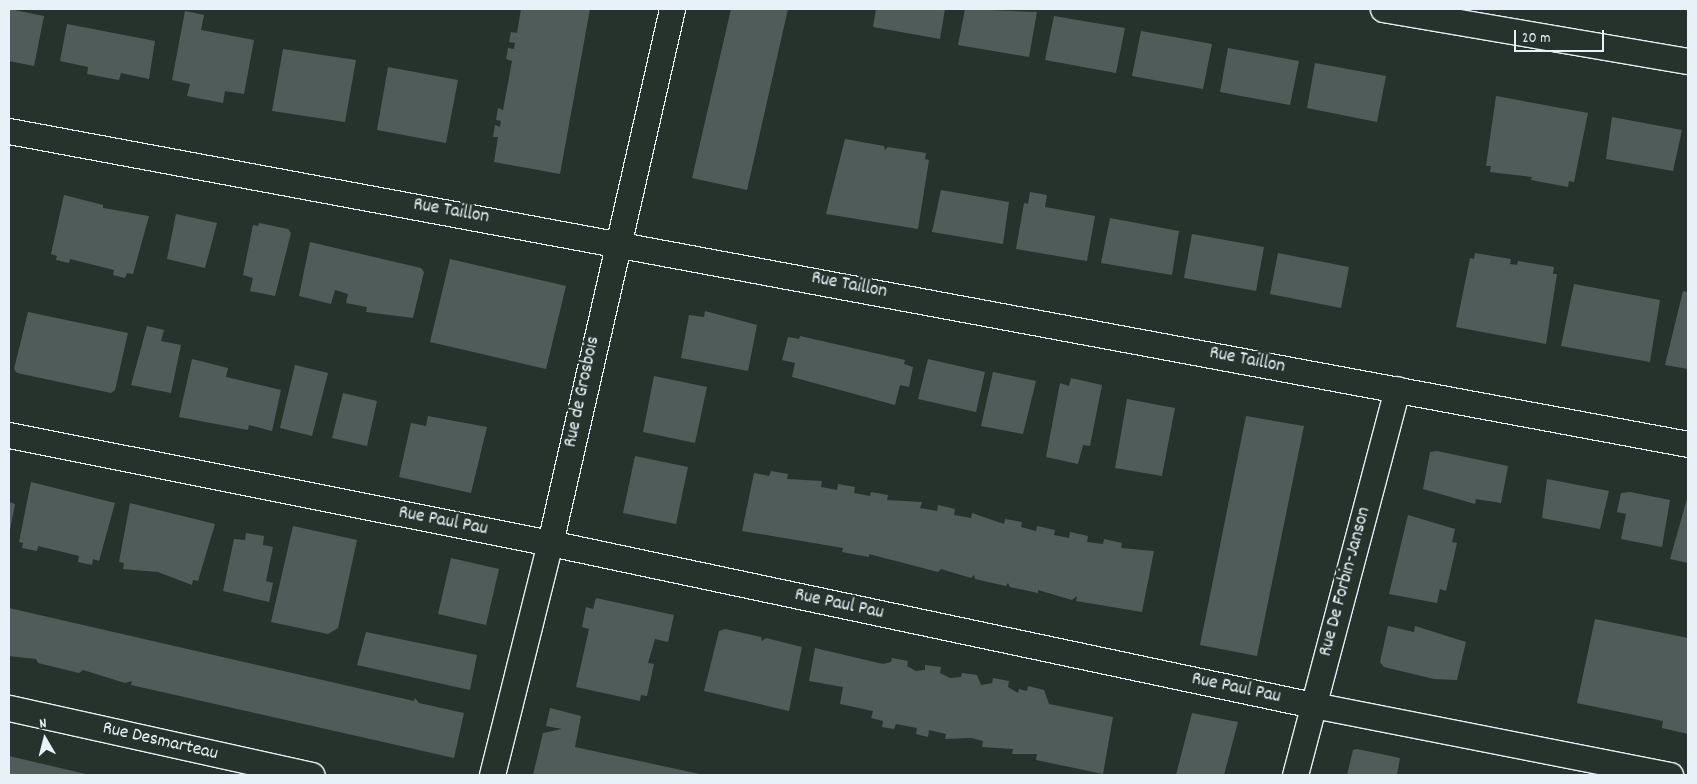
<!DOCTYPE html>
<html>
<head>
<meta charset="utf-8">
<style>
	body { margin:0 }
	#map { position:relative; width:1697px; height:784px; overflow:hidden; background:#26332d; font-family:Dekko,sans-serif }
	div>[style] { position:absolute }
	[style*='--x'] { left:calc(var(--x)*1px); top:calc(var(--y)*1px); width:calc(var(--w)*1px); rotate:calc(var(--a)*1deg) }
	.building>* { inset:0; background:#505c59 }
	.roads { filter:drop-shadow(1px 0 #e8f1f8) drop-shadow(-1px 0 #e8f1f8) drop-shadow(0 1px #e8f1f8) drop-shadow(0 -1px #e8f1f8) }
	.street>* { height:25px; margin:-12.5px; padding:0 12.5px; transform-origin:12.5px; border-radius:12.5px; background:#26332d }
	span { translate:-50% -50%; white-space:nowrap; text-align:center; line-height:1.15; -webkit-text-stroke:5px #26332d; paint-order:stroke }
	.street-label { font-size:19px; color:#e8f1f8 }
	.frame { position:absolute; inset:0; border:10px solid #e8f1f8; pointer-events:none }
	.north { position:absolute; left:20px; top:714px; width:50px; height:50px; -webkit-text-stroke:4px #26332d; paint-order:stroke; rotate:352deg; font-size:14px; font-weight:700; line-height:20px; text-align:center; color:#e8f1f8 }
	.north::after { content:''; display:block; margin:auto; width:18px; height:22px; background:#e8f1f8; clip-path:polygon(50% 0,100% 100%,50% 72%,0 100%) }
	.scale { position:absolute; left:1514px; top:30px; width:90px; height:22px; box-sizing:border-box; border:2px solid #e8f1f8; border-top:0; padding-left:6px; font-size:15px; line-height:18px; white-space:nowrap; color:#e8f1f8; -webkit-text-stroke:4px #26332d; paint-order:stroke }
</style>
</head>
<body>
<div id="map">
	<div class="building">
		<i style="clip-path:polygon(9px 9px,44px 16px,34px 66px,9px 61px)"></i>
		<i style="clip-path:polygon(521px 9px,590px 9px,560px 174px,494px 162px,498px 137px,493px 137px,495px 125px,500px 127px,501px 121px,496px 120px,498px 108px,503px 110px,512px 61px,506px 59px,508px 48px,514px 49px,515px 43px,509px 42px,511px 32px,517px 33px)"></i>
		<i style="clip-path:polygon(731px 9px,788px 9px,747px 190px,692px 178px)"></i>
		<i style="clip-path:polygon(876px 9px,945px 9px,940px 39px,873px 27px)"></i>
		<i style="clip-path:polygon(965px 9px,1037px 12px,1029px 57px,958px 45px)"></i>
		<i style="clip-path:polygon(185px 11px,204px 15px,201px 30px,254px 40px,244px 94px,225px 91px,223px 103px,187px 96px,190px 84px,172px 80px)"></i>
		<i style="clip-path:polygon(1054px 16px,1125px 28px,1116px 73px,1045px 60px)"></i>
		<i style="clip-path:polygon(67px 24px,155px 41px,149px 79px,121px 73px,119px 80px,87px 74px,88px 67px,60px 61px)"></i>
		<i style="clip-path:polygon(1141px 31px,1212px 44px,1203px 89px,1132px 76px)"></i>
		<i style="clip-path:polygon(1228px 48px,1299px 61px,1290px 105px,1220px 92px)"></i>
		<i style="clip-path:polygon(283px 49px,356px 60px,345px 122px,272px 111px)"></i>
		<i style="clip-path:polygon(1315px 63px,1386px 76px,1377px 122px,1307px 108px)"></i>
		<i style="clip-path:polygon(388px 67px,458px 80px,446px 143px,377px 130px)"></i>
		<i style="clip-path:polygon(1496px 96px,1588px 113px,1574px 182px,1569px 181px,1568px 187px,1531px 180px,1532px 177px,1490px 172px,1491px 166px,1486px 166px)"></i>
		<i style="clip-path:polygon(1612px 117px,1682px 130px,1673px 171px,1606px 159px)"></i>
		<i style="clip-path:polygon(845px 139px,884px 146px,885px 150px,888px 147px,926px 153px,925px 159px,929px 160px,918px 229px,826px 214px)"></i>
		<i style="clip-path:polygon(941px 190px,1009px 202px,1003px 244px,932px 232px)"></i>
		<i style="clip-path:polygon(1030px 192px,1047px 195px,1045px 207px,1095px 216px,1087px 261px,1016px 249px,1024px 203px,1028px 204px)"></i>
		<i style="clip-path:polygon(64px 195px,103px 205px,103px 208px,149px 216px,133px 274px,127px 273px,125px 278px,113px 275px,114px 270px,70px 259px,69px 263px,56px 260px,57px 256px,51px 254px)"></i>
		<i style="clip-path:polygon(176px 214px,217px 223px,205px 268px,167px 259px)"></i>
		<i style="clip-path:polygon(1110px 218px,1179px 231px,1172px 275px,1101px 263px)"></i>
		<i style="clip-path:polygon(259px 223px,288px 229px,291px 233px,275px 296px,250px 291px,253px 278px,243px 275px,253px 225px,258px 226px)"></i>
		<i style="clip-path:polygon(1192px 234px,1264px 247px,1256px 291px,1184px 278px)"></i>
		<i style="clip-path:polygon(310px 242px,421px 268px,424px 272px,413px 318px,366px 312px,367px 307px,346px 303px,348px 294px,335px 290px,331px 304px,299px 296px)"></i>
		<i style="clip-path:polygon(1278px 253px,1349px 267px,1341px 308px,1270px 294px)"></i>
		<i style="clip-path:polygon(1475px 253px,1511px 259px,1510px 264px,1517px 265px,1518px 261px,1554px 267px,1553px 274px,1557px 274px,1546px 344px,1456px 327px,1470px 258px,1474px 259px)"></i>
		<i style="clip-path:polygon(450px 259px,566px 286px,546px 369px,430px 342px)"></i>
		<i style="clip-path:polygon(1574px 284px,1660px 300px,1650px 362px,1561px 346px)"></i>
		<i style="clip-path:polygon(1683px 291px,1688px 292px,1688px 369px,1665px 365px)"></i>
		<i style="clip-path:polygon(705px 311px,757px 325px,748px 371px,681px 358px,689px 315px,704px 317px)"></i>
		<i style="clip-path:polygon(28px 312px,128px 333px,115px 390px,111px 393px,17px 373px,14px 369px)"></i>
		<i style="clip-path:polygon(147px 326px,164px 330px,161px 341px,181px 345px,171px 393px,131px 385px)"></i>
		<i style="clip-path:polygon(800px 336px,905px 360px,904px 364px,913px 367px,909px 387px,900px 385px,895px 405px,792px 377px,795px 363px,782px 360px,788px 337px,799px 339px)"></i>
		<i style="clip-path:polygon(192px 359px,228px 368px,226px 377px,281px 390px,272px 431px,249px 425px,248px 430px,179px 417px)"></i>
		<i style="clip-path:polygon(928px 359px,985px 372px,976px 412px,918px 399px)"></i>
		<i style="clip-path:polygon(295px 365px,328px 373px,312px 436px,280px 428px)"></i>
		<i style="clip-path:polygon(993px 372px,1036px 381px,1023px 434px,981px 426px)"></i>
		<i style="clip-path:polygon(654px 376px,707px 387px,695px 443px,643px 432px)"></i>
		<i style="clip-path:polygon(1071px 378px,1102px 385px,1090px 446px,1083px 445px,1078px 464px,1046px 457px,1060px 383px,1069px 386px)"></i>
		<i style="clip-path:polygon(343px 393px,377px 401px,367px 446px,332px 438px)"></i>
		<i style="clip-path:polygon(1127px 399px,1175px 408px,1162px 476px,1115px 468px)"></i>
		<i style="clip-path:polygon(428px 416px,487px 427px,471px 493px,399px 477px,411px 423px,426px 426px)"></i>
		<i style="clip-path:polygon(1246px 416px,1304px 426px,1257px 656px,1200px 645px)"></i>
		<i style="clip-path:polygon(1437px 451px,1508px 466px,1501px 503px,1476px 499px,1475px 504px,1423px 489px,1430px 452px)"></i>
		<i style="clip-path:polygon(635px 456px,688px 467px,676px 524px,623px 513px)"></i>
		<i style="clip-path:polygon(771px 471px,788px 474px,787px 479px,822px 481px,821px 487px,837px 490px,838px 484px,855px 487px,854px 493px,870px 496px,871px 492px,888px 495px,887px 500px,922px 502px,920px 508px,937px 511px,938px 505px,955px 509px,954px 515px,971px 518px,972px 513px,1004px 524px,1005px 519px,1022px 522px,1021px 527px,1036px 531px,1037px 526px,1055px 530px,1054px 535px,1069px 538px,1070px 532px,1088px 536px,1087px 542px,1103px 544px,1104px 539px,1122px 543px,1121px 548px,1154px 551px,1142px 612px,1076px 601px,1077px 596px,1072px 600px,1038px 590px,1038px 593px,1010px 587px,1008px 583px,1006px 586px,975px 579px,974px 575px,971px 578px,941px 569px,938px 572px,869px 554px,869px 557px,842px 552px,843px 548px,742px 531px,754px 473px,769px 476px)"></i>
		<i style="clip-path:polygon(1547px 479px,1609px 491px,1600px 529px,1542px 518px)"></i>
		<i style="clip-path:polygon(31px 482px,115px 503px,99px 561px,93px 559px,92px 565px,78px 562px,79px 556px,59px 551px,38px 546px,37px 551px,22px 548px,23px 543px,19px 542px)"></i>
		<i style="clip-path:polygon(1630px 492px,1670px 500px,1662px 547px,1621px 539px,1626px 514px,1617px 512px,1621px 493px)"></i>
		<i style="clip-path:polygon(1687px 499px,1688px 499px,1688px 563px,1670px 559px)"></i>
		<i style="clip-path:polygon(9px 502px,15px 504px,10px 530px,9px 529px)"></i>
		<i style="clip-path:polygon(130px 503px,215px 524px,198px 581px,193px 580px,192px 585px,158px 572px,123px 569px,124px 563px,119px 562px)"></i>
		<i style="clip-path:polygon(1408px 515px,1455px 529px,1452px 542px,1457px 543px,1446px 591px,1440px 589px,1437px 603px,1389px 594px)"></i>
		<i style="clip-path:polygon(293px 526px,357px 540px,338px 628px,328px 634px,271px 622px)"></i>
		<i style="clip-path:polygon(246px 533px,264px 536px,263px 545px,273px 547px,266px 581px,273px 583px,269px 602px,223px 591px,234px 539px,245px 540px)"></i>
		<i style="clip-path:polygon(451px 558px,499px 569px,486px 625px,438px 614px)"></i>
		<i style="clip-path:polygon(596px 598px,674px 615px,668px 642px,655px 639px,648px 663px,654px 664px,647px 696px,641px 695px,640px 701px,576px 687px,589px 629px,582px 627px,586px 607px,593px 609px)"></i>
		<i style="clip-path:polygon(9px 608px,414px 701px,415px 698px,419px 703px,464px 713px,454px 758px,131px 685px,132px 681px,125px 683px,83px 670px,79px 673px,38px 663px,36px 659px,9px 656px)"></i>
		<i style="clip-path:polygon(1595px 619px,1688px 638px,1688px 734px,1662px 728px,1663px 721px,1577px 703px)"></i>
		<i style="clip-path:polygon(1388px 626px,1414px 632px,1415px 626px,1466px 642px,1457px 680px,1434px 679px,1384px 667px,1380px 662px)"></i>
		<i style="clip-path:polygon(725px 629px,761px 637px,762px 641px,766px 638px,802px 647px,789px 711px,704px 691px,719px 631px)"></i>
		<i style="clip-path:polygon(366px 632px,477px 655px,470px 690px,357px 665px)"></i>
		<i style="clip-path:polygon(815px 648px,883px 664px,891px 662px,892px 658px,908px 661px,907px 666px,916px 671px,925px 670px,925px 665px,941px 667px,940px 673px,950px 678px,961px 677px,962px 673px,977px 675px,981px 685px,992px 683px,993px 678px,1009px 681px,1008px 687px,1018px 693px,1019px 689px,1027px 691px,1028px 686px,1044px 690px,1049px 704px,1113px 717px,1103px 774px,1036px 760px,1037px 754px,1012px 754px,1013px 749px,982px 747px,983px 741px,971px 738px,945px 739px,946px 734px,929px 730px,928px 737px,916px 734px,917px 728px,896px 724px,894px 729px,882px 727px,883px 721px,871px 718px,873px 711px,840px 704px,843px 687px,809px 681px)"></i>
		<i style="clip-path:polygon(550px 708px,581px 716px,575px 747px,704px 775px,533px 775px,543px 733px,562px 729px,546px 726px)"></i>
		<i style="clip-path:polygon(1192px 713px,1238px 722px,1224px 775px,1176px 775px)"></i>
		<i style="clip-path:polygon(1357px 749px,1400px 758px,1397px 775px,1347px 775px,1353px 750px)"></i>
		<i style="clip-path:polygon(9px 756px,90px 775px,9px 775px)"></i>
	</div>
	<div class="roads">
		<div class="street">
			<i style="--x:1383;--y:9;--w:309;--a:9.7"></i>
			<i style="--x:9;--y:131;--w:1708;--a:10.56"></i>
			<i style="--x:9;--y:435;--w:552;--a:11.29"></i>
			<i style="--x:550;--y:543;--w:780;--a:11.99"></i>
			<i style="--x:1313;--y:705;--w:364;--a:11.1"></i>
			<i style="--x:9;--y:708;--w:310;--a:12.5"></i>
			<i style="--x:492;--y:775;--w:239;--a:-76"></i>
			<i style="--x:550;--y:543;--w:548;--a:-77.13"></i>
			<i style="--x:1295;--y:775;--w:399;--a:-75.2"></i>
		</div>
	</div>
	<div class="street-label">
		<span style="left:451px;top:212px;rotate:10deg">Rue Taillon</span>
		<span style="left:849px;top:286px;rotate:11deg">Rue Taillon</span>
		<span style="left:1247px;top:361px;rotate:11deg">Rue Taillon</span>
		<span style="left:583px;top:392px;rotate:-78deg">Rue de Grosbois</span>
		<span style="left:443px;top:522px;rotate:11deg">Rue Paul Pau</span>
		<span style="left:1346px;top:582px;rotate:-75deg">Rue De Forbin-Janson</span>
		<span style="left:839px;top:605px;rotate:12deg">Rue Paul Pau</span>
		<span style="left:1236px;top:689px;rotate:12deg">Rue Paul Pau</span>
		<span style="left:160px;top:742px;rotate:13deg">Rue Desmarteau</span>
	</div>
	<div class="frame"></div>
	<div class="north">N</div>
	<div class="scale">20 m</div>
</div>
</body>
</html>
